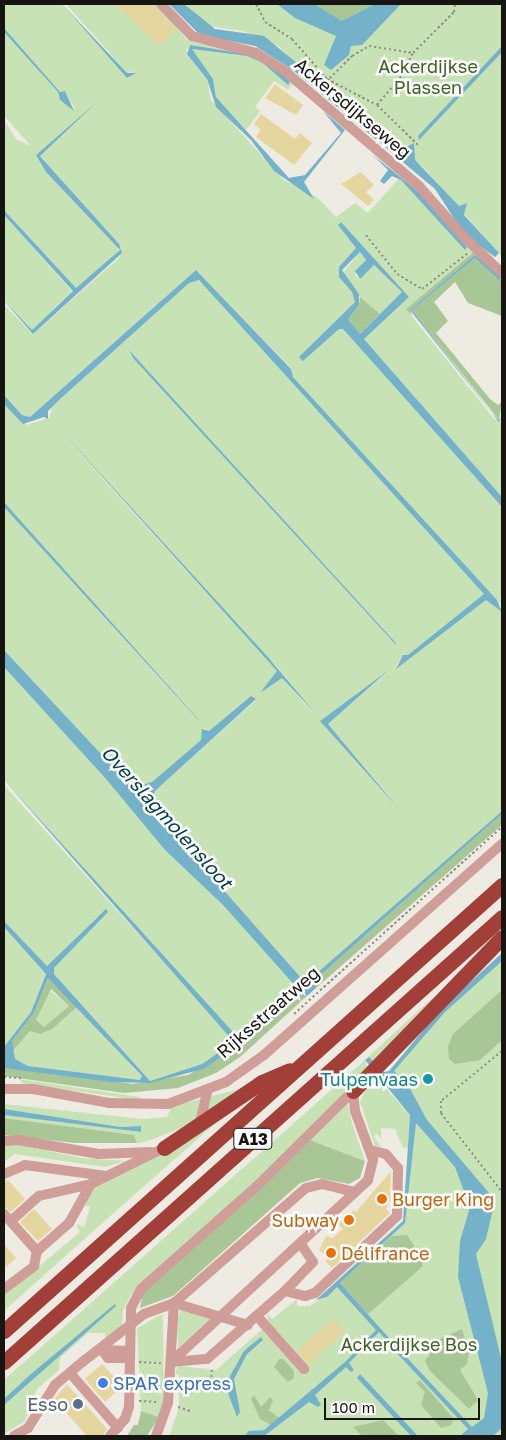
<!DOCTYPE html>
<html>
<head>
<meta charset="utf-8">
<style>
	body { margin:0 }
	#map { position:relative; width:506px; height:1440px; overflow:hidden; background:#eeebe3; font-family:"Golos Text",sans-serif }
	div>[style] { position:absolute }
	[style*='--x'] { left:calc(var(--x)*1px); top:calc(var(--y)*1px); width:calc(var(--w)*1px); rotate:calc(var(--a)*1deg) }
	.green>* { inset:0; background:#c7e3b6 }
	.forest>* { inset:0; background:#a8c696 }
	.water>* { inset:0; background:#73b2c9 }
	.building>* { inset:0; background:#e5d69f }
	.path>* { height:2px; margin-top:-1px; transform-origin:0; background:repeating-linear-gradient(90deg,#92908a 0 2.5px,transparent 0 5px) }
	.minor>* { height:10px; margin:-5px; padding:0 5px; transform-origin:5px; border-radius:5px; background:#cf9e98 }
	.highway>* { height:15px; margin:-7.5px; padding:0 7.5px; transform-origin:7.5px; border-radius:7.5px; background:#a23f39 }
	.dots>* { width:14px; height:14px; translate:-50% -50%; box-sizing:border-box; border:2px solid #fff; border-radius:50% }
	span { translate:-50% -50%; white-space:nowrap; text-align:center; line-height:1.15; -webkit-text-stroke:5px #fff; paint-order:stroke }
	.shield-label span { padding:1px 4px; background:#fff; border:1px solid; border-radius:4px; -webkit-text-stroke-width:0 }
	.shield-label { font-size:16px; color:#161512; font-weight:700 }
	.park-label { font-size:18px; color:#3d6120 }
	.street-label { font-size:18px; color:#161512 }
	.culture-label { font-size:18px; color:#0d838f }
	.right { translate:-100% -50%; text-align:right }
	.food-label { font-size:18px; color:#c56008 }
	.left { translate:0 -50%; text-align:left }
	.shop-label { font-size:18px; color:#366cbe }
	.service-label { font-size:18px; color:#4e5e75 }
	.water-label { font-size:19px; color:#003c4c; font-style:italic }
	.frame { position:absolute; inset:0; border:5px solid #161512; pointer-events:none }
	.scale { position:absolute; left:324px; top:1398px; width:156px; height:22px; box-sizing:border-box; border:2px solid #161512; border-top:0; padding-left:6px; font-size:15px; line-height:18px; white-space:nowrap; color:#161512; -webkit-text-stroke:4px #fff; paint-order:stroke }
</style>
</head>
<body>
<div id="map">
	<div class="green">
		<i style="clip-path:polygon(4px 4px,62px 4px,127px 78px,135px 71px,127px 73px,66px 4px,158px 4px,187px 40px,255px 54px,294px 82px,288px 90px,274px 81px,255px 107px,260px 111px,246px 130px,216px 97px,213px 79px,192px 49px,247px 56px,263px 63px,288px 84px,290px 82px,264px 61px,247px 54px,190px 45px,186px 50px,207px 79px,211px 100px,284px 180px,317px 197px,336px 217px,355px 203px,368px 213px,402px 175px,475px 251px,406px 309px,494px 419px,502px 421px,502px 497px,364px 339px,409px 297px,341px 222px,338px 225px,356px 248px,339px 267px,339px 277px,352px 292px,355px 302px,300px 357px,303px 360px,339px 329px,343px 329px,502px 507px,502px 606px,293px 377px,291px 368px,196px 270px,30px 417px,22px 415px,4px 395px,4px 305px,33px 334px,119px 258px,122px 249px,40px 155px,98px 101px,36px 155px,46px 172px,118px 246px,118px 254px,76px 288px,4px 210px,4px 120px,16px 139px,31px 146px,4px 116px,4px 32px,58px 92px,60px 100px,75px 109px,65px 91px,60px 92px,4px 28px)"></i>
		<i style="clip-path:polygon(184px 4px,502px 4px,502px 257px,425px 169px,324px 90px,278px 46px,243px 31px,206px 26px)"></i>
		<i style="clip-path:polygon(4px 215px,72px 291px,32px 330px,4px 301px)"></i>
		<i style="clip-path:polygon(360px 252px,366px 260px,355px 275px,359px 279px,374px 265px,402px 292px,380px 314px,360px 297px,342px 274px)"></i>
		<i style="clip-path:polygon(evenodd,193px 279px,202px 282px,485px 594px,408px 656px,404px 654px,395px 668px,486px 600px,502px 612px,502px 811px,309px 980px,303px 980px,167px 826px,152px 802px,155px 791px,256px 700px,251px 696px,209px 731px,203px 728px,201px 740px,152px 782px,138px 786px,117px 771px,4px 650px,4px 507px,200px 723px,4px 502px,4px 404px,27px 425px,50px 417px,52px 407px,193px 279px,129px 350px,395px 642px,397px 646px,133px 358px,129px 350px,193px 279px,53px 424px,279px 669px,314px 714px,282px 678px,275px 679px,261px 693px,277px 671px,53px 424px,193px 279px,389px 671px,328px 724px,399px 808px,321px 720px,389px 671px)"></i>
		<i style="clip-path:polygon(4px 667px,106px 779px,165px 850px,223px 905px,296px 987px,252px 1029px,256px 1032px,249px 1038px,234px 1033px,4px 780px)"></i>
		<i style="clip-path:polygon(4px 785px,234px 1040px,231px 1045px,202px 1064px,150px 1081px,54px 974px,54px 968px,108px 912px,96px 918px,47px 966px,4px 921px)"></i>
		<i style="clip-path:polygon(4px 927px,46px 973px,31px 1012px,4px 1047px)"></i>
		<i style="clip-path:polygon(502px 957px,502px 1436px,169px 1436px,179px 1408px,179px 1375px,175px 1374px,178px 1366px,216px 1370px,268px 1324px,267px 1314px,272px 1319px,297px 1299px,297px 1306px,309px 1306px,324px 1297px,404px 1222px,416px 1111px,390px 1075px,392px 1069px,442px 1012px)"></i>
		<i style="clip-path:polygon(48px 989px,69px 1006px,44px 1027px,36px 1021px)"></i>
		<i style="clip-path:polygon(434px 997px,373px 1061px,368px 1057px,430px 1000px)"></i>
		<i style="clip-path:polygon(77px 1007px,142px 1077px,140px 1080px,28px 1066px,15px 1059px,12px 1052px,30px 1031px,51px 1029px)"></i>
		<i style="clip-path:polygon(365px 1060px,367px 1068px,312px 1129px,131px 1295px,123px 1311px,122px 1326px,105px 1341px,105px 1333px,88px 1333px,60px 1358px,59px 1370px,37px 1389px,25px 1421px,4px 1434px,4px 1380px)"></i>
		<i style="clip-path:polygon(372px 1073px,410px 1115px,408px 1147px,403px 1148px,395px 1129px,381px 1128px,381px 1139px,377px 1134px,374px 1136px,381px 1147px,375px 1146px,360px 1102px)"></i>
		<i style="clip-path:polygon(19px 1079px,140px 1097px,140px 1100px,24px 1084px)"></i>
		<i style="clip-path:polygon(244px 1088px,179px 1129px,145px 1142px,137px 1143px,134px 1135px,4px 1118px,4px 1115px,21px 1116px,140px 1132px,140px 1126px,121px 1127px,4px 1109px,4px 1104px,142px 1119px,167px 1117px,172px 1106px)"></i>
		<i style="clip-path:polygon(347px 1101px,352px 1123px,365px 1161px,310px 1140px)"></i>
		<i style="clip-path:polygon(217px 1122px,100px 1225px,4px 1311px,4px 1296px,80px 1232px,76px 1224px,84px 1227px,90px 1207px,82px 1205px,91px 1190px)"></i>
		<i style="clip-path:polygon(17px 1144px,81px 1158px,125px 1161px,105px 1167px,15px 1154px,4px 1162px,4px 1145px)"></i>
		<i style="clip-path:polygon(181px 1310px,211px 1318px,178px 1348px,177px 1319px)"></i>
		<i style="clip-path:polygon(160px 1315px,163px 1315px,164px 1404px,159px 1417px,141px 1411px,137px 1328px)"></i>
	</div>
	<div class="forest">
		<i style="clip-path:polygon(314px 4px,375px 4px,342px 21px)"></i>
		<i style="clip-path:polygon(475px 251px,502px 277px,502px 280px,475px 255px,410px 310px,412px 316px,406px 309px)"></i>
		<i style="clip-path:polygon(475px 258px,502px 283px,502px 316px,468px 303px,455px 282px,434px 302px,448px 321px,436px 333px,490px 399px,498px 405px,502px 402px,499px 420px,412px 310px)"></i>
		<i style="clip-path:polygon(360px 297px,380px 314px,360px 334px,348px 319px,359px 305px)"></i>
		<i style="clip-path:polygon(502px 814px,502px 825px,316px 988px,315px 980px)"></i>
		<i style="clip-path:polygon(evenodd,48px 978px,77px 1007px,52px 1029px,40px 1034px,30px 1031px,12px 1052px,12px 1041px,34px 1013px,48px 978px,51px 989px,69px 1006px,44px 1027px,36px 1020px,51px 989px)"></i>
		<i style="clip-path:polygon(502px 990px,502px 1040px,480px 1060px,455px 1064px,449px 1059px,448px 1046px,453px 1034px)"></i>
		<i style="clip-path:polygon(298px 996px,307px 996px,240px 1057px,216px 1073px,178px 1088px,124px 1093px,4px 1076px,4px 1068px,27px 1069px,133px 1084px,188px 1075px,249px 1038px)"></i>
		<i style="clip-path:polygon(4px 1118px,134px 1135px,137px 1143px,75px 1143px,4px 1135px)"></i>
		<i style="clip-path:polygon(310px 1140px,365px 1161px,360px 1178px,349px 1184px,318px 1178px,300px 1183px,173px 1296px,140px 1308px,143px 1293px)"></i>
		<i style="clip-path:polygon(407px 1235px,423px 1260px,422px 1267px,368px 1314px,340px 1283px,392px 1236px)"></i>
		<i style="clip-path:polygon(462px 1329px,469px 1352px,467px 1364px,460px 1370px,478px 1400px,469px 1409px,429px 1370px,425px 1361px,440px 1339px)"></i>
		<i style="clip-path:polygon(279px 1359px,283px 1359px,294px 1371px,294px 1378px,288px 1382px,274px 1367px)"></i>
		<i style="clip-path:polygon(420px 1380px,454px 1419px,451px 1425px,441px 1428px,421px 1405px,425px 1392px,416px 1383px)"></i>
		<i style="clip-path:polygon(254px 1395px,261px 1407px,270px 1397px,273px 1400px,269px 1410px,279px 1418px,271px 1425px,260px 1419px,251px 1399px)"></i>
		<i style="clip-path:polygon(141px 1411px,159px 1417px,147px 1436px,127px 1436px,134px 1425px,138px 1425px)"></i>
		<i style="clip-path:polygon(383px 1420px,399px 1436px,362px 1436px,353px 1427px)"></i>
	</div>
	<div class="water">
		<i style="clip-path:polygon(62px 4px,127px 73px,136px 73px,127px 78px)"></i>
		<i style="clip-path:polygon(169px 4px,184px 4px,215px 29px,264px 36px,321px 83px,324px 90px,395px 145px,403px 149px,414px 143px,415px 160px,459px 206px,467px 203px,464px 215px,499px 253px,495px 257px,477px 244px,457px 223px,435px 189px,293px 70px,255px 46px,200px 35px)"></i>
		<i style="clip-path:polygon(277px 4px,314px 4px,342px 21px,375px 4px,401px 4px,362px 45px,351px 46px,349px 55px,331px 70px,324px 65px,336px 36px,295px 18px)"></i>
		<i style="clip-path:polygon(4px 28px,60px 92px,65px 91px,74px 111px,60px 100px,58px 92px,4px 32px)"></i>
		<i style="clip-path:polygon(190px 45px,247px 54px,277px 70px,290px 82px,288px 85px,263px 63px,247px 56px,192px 49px,213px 79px,216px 97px,289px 178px,305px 175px,341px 133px,323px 111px,345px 130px,304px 182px,314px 199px,274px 171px,251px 140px,216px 107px,207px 79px,187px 54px)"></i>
		<i style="clip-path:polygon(502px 46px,502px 52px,419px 140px,418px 136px)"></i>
		<i style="clip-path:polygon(98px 101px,40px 156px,119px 244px,122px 253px,33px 334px,4px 301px,32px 330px,73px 291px,4px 215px,4px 210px,76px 288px,120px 250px,46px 172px,36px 155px)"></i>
		<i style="clip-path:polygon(373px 155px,420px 193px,467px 247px,465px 250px,401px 180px,392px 176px,384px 184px,380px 181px,388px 170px)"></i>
		<i style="clip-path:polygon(evenodd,341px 222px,409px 297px,364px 339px,502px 497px,502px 507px,343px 329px,339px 329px,303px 361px,299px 357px,355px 302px,352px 292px,339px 277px,339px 267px,356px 248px,338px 225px,341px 222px,360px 252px,366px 260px,355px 271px,360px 279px,374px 265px,402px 292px,360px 334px,348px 319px,359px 305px,359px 294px,342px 270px,360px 252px)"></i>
		<i style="clip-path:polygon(475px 255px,498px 274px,502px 283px,475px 258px,412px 310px,492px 413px,499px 420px,502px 417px,499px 422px,410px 310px)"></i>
		<i style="clip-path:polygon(196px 270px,291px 369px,293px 377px,497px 600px,502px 612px,486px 600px,396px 669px,403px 655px,408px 655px,484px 594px,199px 280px,189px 283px,57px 402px,48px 411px,48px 419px,44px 417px,23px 424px,4px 404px,4px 395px,22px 415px,30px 417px)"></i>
		<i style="clip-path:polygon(129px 350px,395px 642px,397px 646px,133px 358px)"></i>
		<i style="clip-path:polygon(54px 423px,267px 656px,315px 713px,282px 678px,260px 693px,277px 671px)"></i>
		<i style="clip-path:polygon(4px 502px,197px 718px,200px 722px,4px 507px)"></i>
		<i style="clip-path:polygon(4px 650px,117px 771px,138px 786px,152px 782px,201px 740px,202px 729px,209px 731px,251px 696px,256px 699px,155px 791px,152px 802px,167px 826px,303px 980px,309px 980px,502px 811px,502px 814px,315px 980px,316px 988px,307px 996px,298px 996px,256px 1032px,252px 1029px,296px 987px,223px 905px,165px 850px,106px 779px,4px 667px)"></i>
		<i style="clip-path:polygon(389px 670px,328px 724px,399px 809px,320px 721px)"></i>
		<i style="clip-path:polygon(evenodd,4px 780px,234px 1033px,249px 1038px,203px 1069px,150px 1083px,111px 1082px,4px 1068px,4px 1047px,31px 1012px,46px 974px,4px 927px,4px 921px,47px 966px,106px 909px,108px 912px,54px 968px,54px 974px,150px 1081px,202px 1064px,234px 1042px,4px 780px,48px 978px,142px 1076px,140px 1080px,28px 1066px,15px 1059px,12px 1041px,34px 1013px,48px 978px)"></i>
		<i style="clip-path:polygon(502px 953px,502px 961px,445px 1012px,394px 1071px,408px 1085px,427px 1120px,495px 1200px,486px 1239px,476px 1254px,502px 1362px,502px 1428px,493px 1436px,460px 1436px,468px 1429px,392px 1348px,395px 1345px,472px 1427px,484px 1418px,488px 1393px,458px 1277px,460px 1241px,470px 1207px,455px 1167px,416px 1123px,405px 1223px,340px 1283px,389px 1338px,386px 1340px,379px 1332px,349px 1363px,354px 1370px,351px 1372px,346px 1367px,315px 1395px,321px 1405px,318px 1407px,309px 1402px,264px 1436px,244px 1436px,249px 1431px,264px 1430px,345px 1362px,376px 1330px,337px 1287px,327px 1297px,316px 1300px,403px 1221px,410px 1115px,365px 1060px,369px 1057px,384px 1072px,389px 1071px,442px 1008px)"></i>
		<i style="clip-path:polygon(4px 1109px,121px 1127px,141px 1126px,141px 1132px,4px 1115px)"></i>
		<i style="clip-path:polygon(115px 1304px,116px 1306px,4px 1405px,4px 1399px,31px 1374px)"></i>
		<i style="clip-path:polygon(261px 1337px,263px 1340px,247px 1354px,234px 1379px,240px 1412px,237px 1417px,228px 1393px,230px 1376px,244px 1351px)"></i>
		<i style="clip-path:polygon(360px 1374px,418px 1436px,411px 1436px,357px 1378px)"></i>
	</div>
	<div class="building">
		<i style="clip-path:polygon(115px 4px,153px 4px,177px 30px,159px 45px)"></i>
		<i style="clip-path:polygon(275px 84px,303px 105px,296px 115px,265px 98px)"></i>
		<i style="clip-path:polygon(261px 114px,295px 139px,300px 133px,312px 143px,294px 165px,256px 137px,261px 130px,254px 124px)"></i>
		<i style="clip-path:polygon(361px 172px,374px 185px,366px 192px,374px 200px,368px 206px,341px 184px)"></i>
		<i style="clip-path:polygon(391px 1171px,390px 1200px,386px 1209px,390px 1213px,332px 1268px,325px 1261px,329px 1257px,319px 1250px,326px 1236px,332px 1238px,343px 1229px,338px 1224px,354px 1210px,356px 1212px)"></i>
		<i style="clip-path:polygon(8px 1180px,25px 1199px,11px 1212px,4px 1207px,4px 1181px)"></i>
		<i style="clip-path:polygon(34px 1209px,52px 1229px,38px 1241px,20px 1222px)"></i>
		<i style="clip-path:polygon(4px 1244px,16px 1258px,4px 1269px)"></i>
		<i style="clip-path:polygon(333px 1319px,344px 1332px,309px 1364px,297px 1351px)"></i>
		<i style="clip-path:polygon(102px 1364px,120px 1383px,119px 1389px,105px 1402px,85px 1379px)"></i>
		<i style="clip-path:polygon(67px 1384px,107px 1429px,103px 1436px,87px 1436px,54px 1399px)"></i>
	</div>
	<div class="path">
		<i style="--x:256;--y:4;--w:20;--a:63"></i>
		<i style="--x:265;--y:22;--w:32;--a:32"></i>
		<i style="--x:292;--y:39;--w:53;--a:48.8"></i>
		<i style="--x:327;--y:79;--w:56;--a:27.5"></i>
		<i style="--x:377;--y:105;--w:40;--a:-50"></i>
		<i style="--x:403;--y:74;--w:23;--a:-65"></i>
		<i style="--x:319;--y:89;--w:47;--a:-45"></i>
		<i style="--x:352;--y:56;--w:20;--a:-30"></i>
		<i style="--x:369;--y:46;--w:45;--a:9"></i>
		<i style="--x:413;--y:53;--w:58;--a:-45"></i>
		<i style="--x:454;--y:12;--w:8;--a:-83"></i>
		<i style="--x:377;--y:105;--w:57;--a:44.3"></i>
		<i style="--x:366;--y:235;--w:50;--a:51.5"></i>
		<i style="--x:397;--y:274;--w:29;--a:31"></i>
		<i style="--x:422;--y:289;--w:58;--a:-38"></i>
		<i style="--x:294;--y:1014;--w:280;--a:-42"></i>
		<i style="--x:502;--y:1051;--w:79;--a:140.7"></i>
		<i style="--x:441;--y:1101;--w:12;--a:90"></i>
		<i style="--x:441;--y:1113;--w:100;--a:52.3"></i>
		<i style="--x:4;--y:1077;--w:17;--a:3"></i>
		<i style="--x:502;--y:1234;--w:34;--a:90"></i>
		<i style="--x:139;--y:1362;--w:22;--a:3"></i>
		<i style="--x:211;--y:1382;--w:14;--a:-86"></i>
		<i style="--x:139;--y:1401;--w:18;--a:3"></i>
		<i style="--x:178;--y:1407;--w:13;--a:18"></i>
	</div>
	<div class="minor">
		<i style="--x:161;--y:4;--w:45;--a:45.9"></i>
		<i style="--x:192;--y:36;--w:66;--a:14.9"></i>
		<i style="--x:256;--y:53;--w:36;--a:32"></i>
		<i style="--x:286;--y:72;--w:175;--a:40.6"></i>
		<i style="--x:419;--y:186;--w:68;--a:48.6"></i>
		<i style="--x:464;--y:237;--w:52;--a:43.5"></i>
		<i style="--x:4;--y:1089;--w:29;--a:0"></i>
		<i style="--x:33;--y:1089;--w:77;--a:10.4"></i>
		<i style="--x:109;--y:1103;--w:59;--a:1"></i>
		<i style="--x:168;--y:1104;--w:62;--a:-20.8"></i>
		<i style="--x:226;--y:1082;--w:47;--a:-35.4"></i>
		<i style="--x:264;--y:1055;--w:318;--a:-41.6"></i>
		<i style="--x:199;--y:1127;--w:37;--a:-77"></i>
		<i style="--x:4;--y:1141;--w:14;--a:-4"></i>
		<i style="--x:18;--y:1140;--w:82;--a:9.8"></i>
		<i style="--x:99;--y:1154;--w:52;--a:-2.2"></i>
		<i style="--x:4;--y:1174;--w:23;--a:-23"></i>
		<i style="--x:25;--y:1165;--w:82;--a:7.7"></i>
		<i style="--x:4;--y:1214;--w:50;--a:48.3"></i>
		<i style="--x:11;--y:1221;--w:38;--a:-42"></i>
		<i style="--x:39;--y:1196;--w:53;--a:-13"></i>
		<i style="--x:4;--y:1289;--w:38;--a:-37"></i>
		<i style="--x:34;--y:1266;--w:15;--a:-79"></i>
		<i style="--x:37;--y:1251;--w:43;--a:-41.2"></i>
		<i style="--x:69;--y:1223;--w:45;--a:-60.6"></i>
		<i style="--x:91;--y:1184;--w:81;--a:-26.3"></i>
		<i style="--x:285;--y:1291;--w:21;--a:14"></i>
		<i style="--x:305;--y:1296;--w:10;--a:-17"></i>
		<i style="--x:315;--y:1293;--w:112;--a:-43.2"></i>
		<i style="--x:397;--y:1216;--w:48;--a:-88.8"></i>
		<i style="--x:398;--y:1168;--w:18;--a:-131"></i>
		<i style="--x:386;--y:1154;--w:16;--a:-166"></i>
		<i style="--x:257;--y:1316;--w:71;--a:48.4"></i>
		<i style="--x:102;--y:1350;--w:10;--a:53"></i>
		<i style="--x:108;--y:1358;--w:22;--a:0"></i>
		<i style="--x:102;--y:1350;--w:28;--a:2"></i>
		<i style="--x:171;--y:1362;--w:268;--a:-42.7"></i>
		<i style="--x:368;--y:1180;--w:21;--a:-76"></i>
		<i style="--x:373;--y:1160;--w:52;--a:-110.2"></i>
		<i style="--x:355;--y:1111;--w:20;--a:-96"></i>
		<i style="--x:171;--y:1362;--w:36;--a:-5"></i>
		<i style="--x:207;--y:1359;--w:103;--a:-41.1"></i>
		<i style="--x:285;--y:1291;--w:40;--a:-46"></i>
		<i style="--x:313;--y:1262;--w:22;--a:-124"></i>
		<i style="--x:70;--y:1373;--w:73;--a:48.9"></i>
		<i style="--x:14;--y:1436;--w:16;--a:-30"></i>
		<i style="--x:28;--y:1428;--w:51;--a:-57.9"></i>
		<i style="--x:55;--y:1385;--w:39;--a:-40"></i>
		<i style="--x:85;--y:1360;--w:75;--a:-37.9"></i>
		<i style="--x:144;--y:1314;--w:32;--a:-20"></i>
		<i style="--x:174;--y:1303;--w:175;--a:-41.1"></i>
		<i style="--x:306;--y:1188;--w:16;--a:-14"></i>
		<i style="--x:322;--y:1184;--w:34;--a:14"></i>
		<i style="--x:110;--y:1436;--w:23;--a:-49"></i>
		<i style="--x:125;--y:1419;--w:13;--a:-72"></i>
		<i style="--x:129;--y:1407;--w:99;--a:-88.8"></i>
		<i style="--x:131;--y:1308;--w:21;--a:-62"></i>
		<i style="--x:141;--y:1289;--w:154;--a:-41.6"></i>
		<i style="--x:256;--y:1187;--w:136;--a:-44.7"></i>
		<i style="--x:156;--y:1436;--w:35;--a:-70"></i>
		<i style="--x:168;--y:1403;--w:100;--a:-86.6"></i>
		<i style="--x:174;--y:1303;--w:77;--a:16.6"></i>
	</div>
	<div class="highway">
		<i style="--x:353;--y:1091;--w:214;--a:-45.9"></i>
		<i style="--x:164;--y:1148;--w:118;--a:-34"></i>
		<i style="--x:262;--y:1082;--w:30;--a:-23"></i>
		<i style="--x:4;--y:1331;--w:669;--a:-41.85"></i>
		<i style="--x:4;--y:1362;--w:668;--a:-41.78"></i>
	</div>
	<div class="dots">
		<i style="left:428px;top:1079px;background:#0f9aa8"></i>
		<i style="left:382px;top:1199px;background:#e8710a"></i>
		<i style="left:349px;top:1220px;background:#e8710a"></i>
		<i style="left:331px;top:1253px;background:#e8710a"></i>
		<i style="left:103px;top:1383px;background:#3f7fe0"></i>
		<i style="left:78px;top:1404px;background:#5c6f8a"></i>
	</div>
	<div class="shield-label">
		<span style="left:253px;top:1139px">A13</span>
	</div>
	<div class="park-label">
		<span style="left:428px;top:77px">Ackerdijkse<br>Plassen</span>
		<span style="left:409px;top:1344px">Ackerdijkse Bos</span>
	</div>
	<div class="street-label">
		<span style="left:353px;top:108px;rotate:40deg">Ackersdijkseweg</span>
		<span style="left:268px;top:1012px;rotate:-41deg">Rijksstraatweg</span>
	</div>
	<div class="culture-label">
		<span class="right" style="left:418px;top:1079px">Tulpenvaas</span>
	</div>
	<div class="food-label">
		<span class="left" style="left:392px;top:1199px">Burger King</span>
		<span class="right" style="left:339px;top:1220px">Subway</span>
		<span class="left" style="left:341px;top:1253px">Délifrance</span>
	</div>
	<div class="shop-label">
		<span class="left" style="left:113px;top:1383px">SPAR express</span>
	</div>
	<div class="service-label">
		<span class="right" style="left:68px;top:1404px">Esso</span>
	</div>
	<div class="water-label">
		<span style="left:167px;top:817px;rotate:48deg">Overslagmolensloot</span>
	</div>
	<div class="frame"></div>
	<div class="scale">100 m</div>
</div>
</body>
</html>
